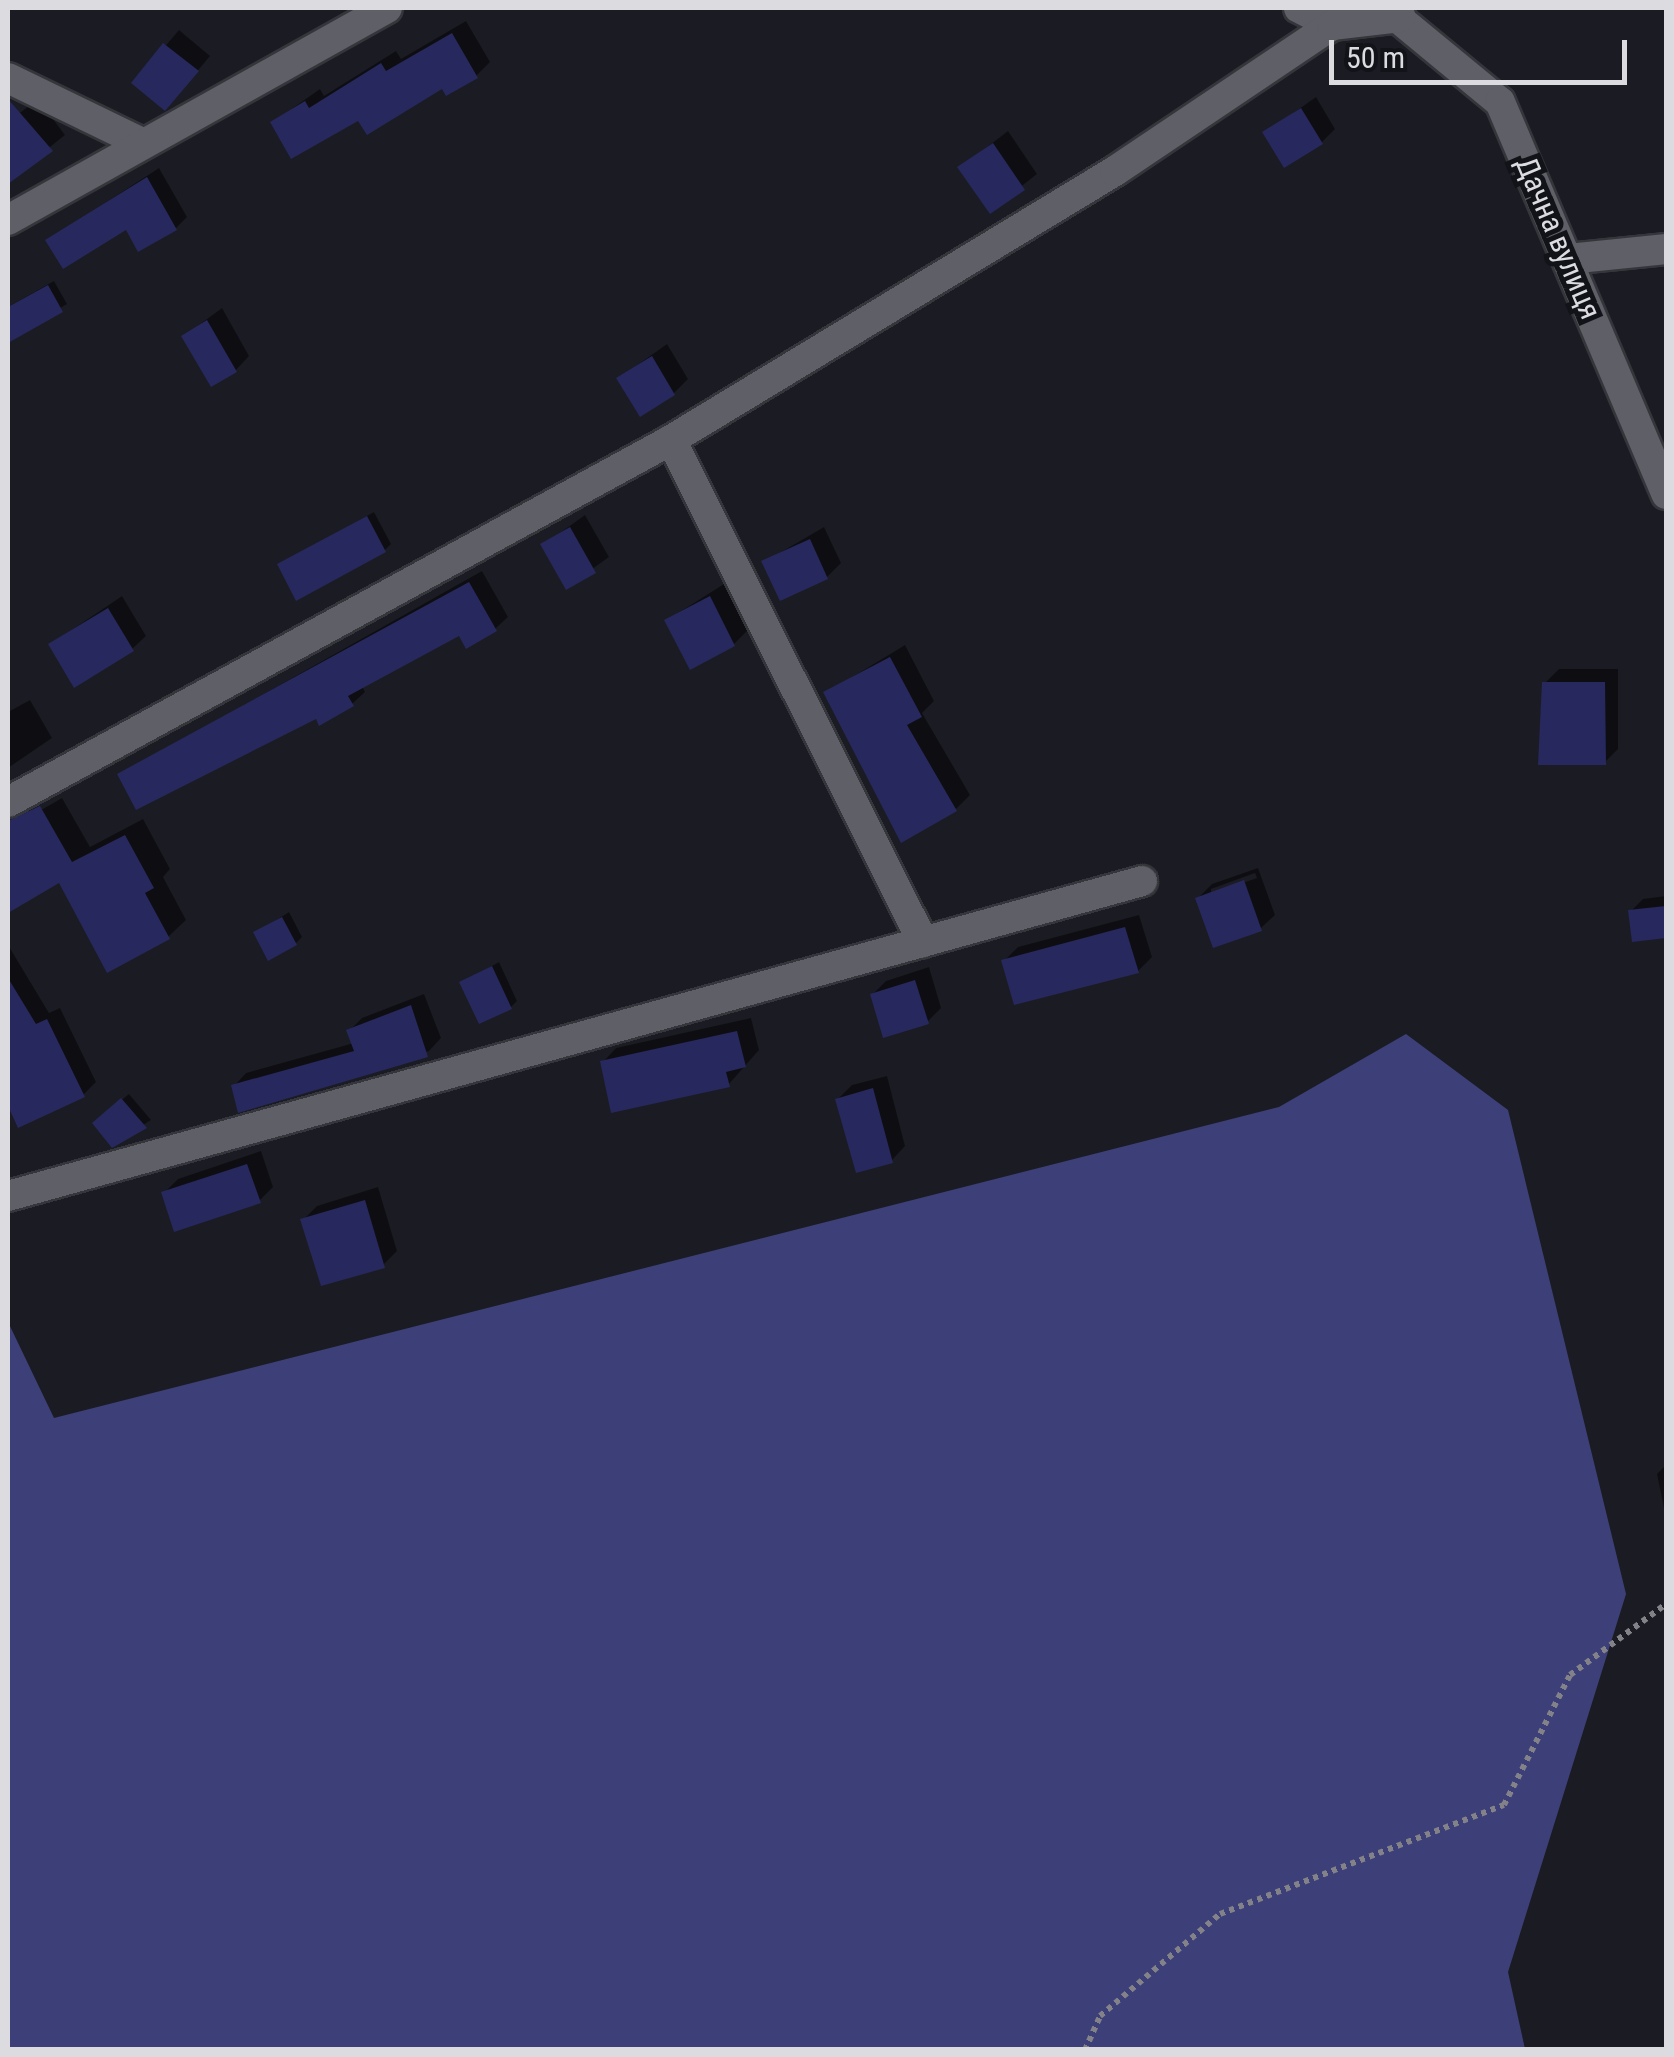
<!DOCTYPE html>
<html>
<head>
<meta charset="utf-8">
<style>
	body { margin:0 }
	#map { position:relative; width:1674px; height:2057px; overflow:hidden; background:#1b1c23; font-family:"Roboto Condensed",sans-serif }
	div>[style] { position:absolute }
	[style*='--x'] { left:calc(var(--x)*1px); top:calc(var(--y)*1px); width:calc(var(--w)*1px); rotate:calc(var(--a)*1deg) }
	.forest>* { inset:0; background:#3d4078 }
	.shadow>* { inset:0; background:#0007 }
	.building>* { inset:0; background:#27285d }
	.path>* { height:6px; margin-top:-3px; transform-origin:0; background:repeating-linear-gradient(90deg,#828288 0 5px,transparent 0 10px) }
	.roads { filter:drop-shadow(2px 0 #35363b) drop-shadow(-2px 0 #35363b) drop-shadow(0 2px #35363b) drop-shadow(0 -2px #35363b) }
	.minor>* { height:30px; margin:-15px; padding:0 15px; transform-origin:15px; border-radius:15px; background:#5e5f67 }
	span { translate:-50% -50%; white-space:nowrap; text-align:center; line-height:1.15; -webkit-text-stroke:10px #121319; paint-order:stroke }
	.street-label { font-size:30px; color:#dbdbe0 }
	.frame { position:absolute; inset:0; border:10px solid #dbdbe0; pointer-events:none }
	.scale { position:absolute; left:1329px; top:40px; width:298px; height:45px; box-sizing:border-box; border:5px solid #dbdbe0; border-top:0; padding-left:12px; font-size:30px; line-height:35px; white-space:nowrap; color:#dbdbe0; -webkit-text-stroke:8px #121319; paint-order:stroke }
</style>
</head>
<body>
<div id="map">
	<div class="forest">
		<i style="clip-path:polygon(1406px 1034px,1508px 1110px,1626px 1594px,1508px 1972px,1525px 2049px,8px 2049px,8px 1322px,54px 1418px,1279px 1107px)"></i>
	</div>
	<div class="shadow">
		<i style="clip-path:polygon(466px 21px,490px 62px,476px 76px,359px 117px,273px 122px,320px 89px,324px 96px,396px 51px,401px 59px)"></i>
		<i style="clip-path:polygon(179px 30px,210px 56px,179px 93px,135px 82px)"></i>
		<i style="clip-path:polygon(1316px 97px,1335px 129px,1322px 142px,1265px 133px)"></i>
		<i style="clip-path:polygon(38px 99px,65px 135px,11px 178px,8px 122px)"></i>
		<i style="clip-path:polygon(1008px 131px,1037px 174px,990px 211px,961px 167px)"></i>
		<i style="clip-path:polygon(159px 168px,187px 217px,176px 228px,127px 227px,48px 240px)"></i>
		<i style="clip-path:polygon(54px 281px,67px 304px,8px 340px,8px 307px)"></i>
		<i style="clip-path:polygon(222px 308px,249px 356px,236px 370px,184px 336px)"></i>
		<i style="clip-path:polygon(667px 344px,688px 379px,674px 393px,619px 378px)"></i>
		<i style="clip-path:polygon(374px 512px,391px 544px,385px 550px,280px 565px)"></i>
		<i style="clip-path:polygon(585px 515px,609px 557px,567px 587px,543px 545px)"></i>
		<i style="clip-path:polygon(824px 527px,841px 563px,827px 577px,764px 562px)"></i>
		<i style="clip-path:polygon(482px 571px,508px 617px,495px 629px,460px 632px,362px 686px,365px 692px,352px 704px,120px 775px)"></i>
		<i style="clip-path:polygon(724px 584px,748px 630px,734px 644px,667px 620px)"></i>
		<i style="clip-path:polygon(122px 596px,146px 636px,132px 649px,51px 644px)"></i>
		<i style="clip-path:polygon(905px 645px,934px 701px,922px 713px,970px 795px,956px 809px,826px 693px)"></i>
		<i style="clip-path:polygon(1559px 669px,1618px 669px,1618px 749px,1604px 763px,1545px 683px)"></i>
		<i style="clip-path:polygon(30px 700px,52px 738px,8px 768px,8px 712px)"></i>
		<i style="clip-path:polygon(62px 798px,90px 847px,143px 819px,170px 869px,163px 877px,186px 920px,168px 937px,60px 880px,8px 910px,8px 829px)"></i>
		<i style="clip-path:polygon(evenodd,1258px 868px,1275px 915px,1261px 928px,1198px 898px,1212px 884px,1258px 868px,1255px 873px,1257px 878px,1211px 894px,1211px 889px,1255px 873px)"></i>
		<i style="clip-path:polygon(1666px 896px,1666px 936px,1634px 940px,1631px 911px,1643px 899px)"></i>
		<i style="clip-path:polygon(289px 912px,302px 937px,296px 943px,256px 933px)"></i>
		<i style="clip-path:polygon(1139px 915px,1152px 957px,1138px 971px,1004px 961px,1018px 947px)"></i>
		<i style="clip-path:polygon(8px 945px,49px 1013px,60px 1008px,96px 1082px,83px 1095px,8px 1111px)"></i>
		<i style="clip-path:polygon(499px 962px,517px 1001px,511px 1007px,467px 980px)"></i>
		<i style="clip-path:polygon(929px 967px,941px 1008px,927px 1022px,872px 995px,886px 981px)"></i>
		<i style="clip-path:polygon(424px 994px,441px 1038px,429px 1051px,240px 1109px,234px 1086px,246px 1073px,354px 1043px,349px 1031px,362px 1018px)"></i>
		<i style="clip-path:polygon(751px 1018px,759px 1050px,729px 1084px,603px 1062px,616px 1048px)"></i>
		<i style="clip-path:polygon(887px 1076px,905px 1146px,892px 1160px,838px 1099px,852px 1085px)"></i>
		<i style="clip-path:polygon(129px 1094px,151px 1120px,113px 1144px,101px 1117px)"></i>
		<i style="clip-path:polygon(261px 1151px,273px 1187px,259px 1201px,164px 1193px,178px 1179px)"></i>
		<i style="clip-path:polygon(378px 1187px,397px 1251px,383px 1265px,303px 1220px,317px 1206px)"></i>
		<i style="clip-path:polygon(1666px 1465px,1666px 1518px,1657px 1474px)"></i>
	</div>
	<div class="building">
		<i style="clip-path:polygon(452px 33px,478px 78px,446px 96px,442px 89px,367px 135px,358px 121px,291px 159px,270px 122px,305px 101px,309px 108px,381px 63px,386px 71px)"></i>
		<i style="clip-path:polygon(163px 43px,199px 71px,165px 111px,131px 83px)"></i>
		<i style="clip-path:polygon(8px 99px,53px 151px,8px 184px)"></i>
		<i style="clip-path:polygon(1301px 108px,1323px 144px,1284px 168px,1262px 132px)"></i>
		<i style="clip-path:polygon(993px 143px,1025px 190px,990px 214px,957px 167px)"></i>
		<i style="clip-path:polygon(147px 177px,177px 230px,138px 252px,126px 230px,63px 269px,45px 240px)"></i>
		<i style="clip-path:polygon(48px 285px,63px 312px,8px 343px,8px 307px)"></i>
		<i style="clip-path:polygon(207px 320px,237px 372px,211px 387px,181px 336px)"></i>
		<i style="clip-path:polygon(652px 356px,675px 395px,640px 417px,616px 378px)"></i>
		<i style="clip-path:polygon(367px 516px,386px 552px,296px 601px,277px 564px)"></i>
		<i style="clip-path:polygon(570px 527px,596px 573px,566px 590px,540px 544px)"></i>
		<i style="clip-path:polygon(810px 539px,828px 579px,780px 601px,761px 561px)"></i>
		<i style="clip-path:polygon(469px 582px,497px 631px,466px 649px,459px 636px,348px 696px,354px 706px,319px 726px,316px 719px,136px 810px,117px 774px)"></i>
		<i style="clip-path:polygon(710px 596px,735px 646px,690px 670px,664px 620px)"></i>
		<i style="clip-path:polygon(108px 608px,134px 651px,74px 688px,48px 644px)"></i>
		<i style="clip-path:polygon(890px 657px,922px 717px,907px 725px,957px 811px,901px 843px,823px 692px)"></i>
		<i style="clip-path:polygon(1542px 682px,1605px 682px,1606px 765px,1538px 765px)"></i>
		<i style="clip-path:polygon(40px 806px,72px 862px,125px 835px,154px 888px,145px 893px,170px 939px,107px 973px,59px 883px,8px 913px,8px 821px)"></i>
		<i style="clip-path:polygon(1244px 880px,1262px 931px,1213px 948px,1195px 898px)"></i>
		<i style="clip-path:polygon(1666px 906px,1666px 938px,1632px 942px,1628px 910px)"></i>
		<i style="clip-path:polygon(282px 917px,297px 945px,268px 961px,253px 932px)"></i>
		<i style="clip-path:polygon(1125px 927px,1139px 973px,1014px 1005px,1001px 960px)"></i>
		<i style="clip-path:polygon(492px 966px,512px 1009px,479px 1024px,459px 982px)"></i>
		<i style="clip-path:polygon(8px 978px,36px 1024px,47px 1019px,85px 1097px,18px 1128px,8px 1106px)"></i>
		<i style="clip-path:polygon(915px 980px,929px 1024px,883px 1038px,870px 994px)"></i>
		<i style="clip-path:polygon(411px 1005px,428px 1057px,238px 1113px,231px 1085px,354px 1051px,346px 1030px)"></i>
		<i style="clip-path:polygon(737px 1031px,746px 1067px,726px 1072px,730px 1087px,611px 1113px,600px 1061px)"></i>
		<i style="clip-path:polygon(873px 1088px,893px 1163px,856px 1173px,835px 1099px)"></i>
		<i style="clip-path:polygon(121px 1098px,147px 1128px,112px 1148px,92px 1123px)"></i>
		<i style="clip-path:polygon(247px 1164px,261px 1203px,174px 1232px,161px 1192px)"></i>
		<i style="clip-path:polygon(365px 1200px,385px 1268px,321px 1286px,300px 1219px)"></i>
	</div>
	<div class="path">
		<i style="--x:1085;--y:2050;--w:37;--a:-66"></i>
		<i style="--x:1100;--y:2016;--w:157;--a:-40.4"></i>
		<i style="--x:1220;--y:1914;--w:304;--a:-21"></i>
		<i style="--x:1504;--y:1805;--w:146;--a:-63.1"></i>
		<i style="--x:1570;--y:1675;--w:119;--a:-36.5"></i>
	</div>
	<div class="roads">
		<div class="minor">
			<i style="--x:1299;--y:8;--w:37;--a:27"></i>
			<i style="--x:1387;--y:9;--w:146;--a:39.5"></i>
			<i style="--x:1500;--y:102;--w:426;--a:67"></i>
			<i style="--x:8;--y:78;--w:149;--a:25.9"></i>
			<i style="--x:8;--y:220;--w:434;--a:-29.2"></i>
			<i style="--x:1568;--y:259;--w:99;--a:-5.8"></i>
			<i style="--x:671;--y:440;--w:562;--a:63.34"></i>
			<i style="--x:8;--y:802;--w:755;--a:-28.63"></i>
			<i style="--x:671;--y:440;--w:519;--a:-31.21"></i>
			<i style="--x:1115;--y:171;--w:262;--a:-33.9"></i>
			<i style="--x:1332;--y:25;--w:69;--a:-6.6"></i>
			<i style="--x:8;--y:1196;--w:1177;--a:-15.52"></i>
		</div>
	</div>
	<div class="street-label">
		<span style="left:1558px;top:238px;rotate:67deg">Дачна вулиця</span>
	</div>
	<div class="frame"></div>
	<div class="scale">50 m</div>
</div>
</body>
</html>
